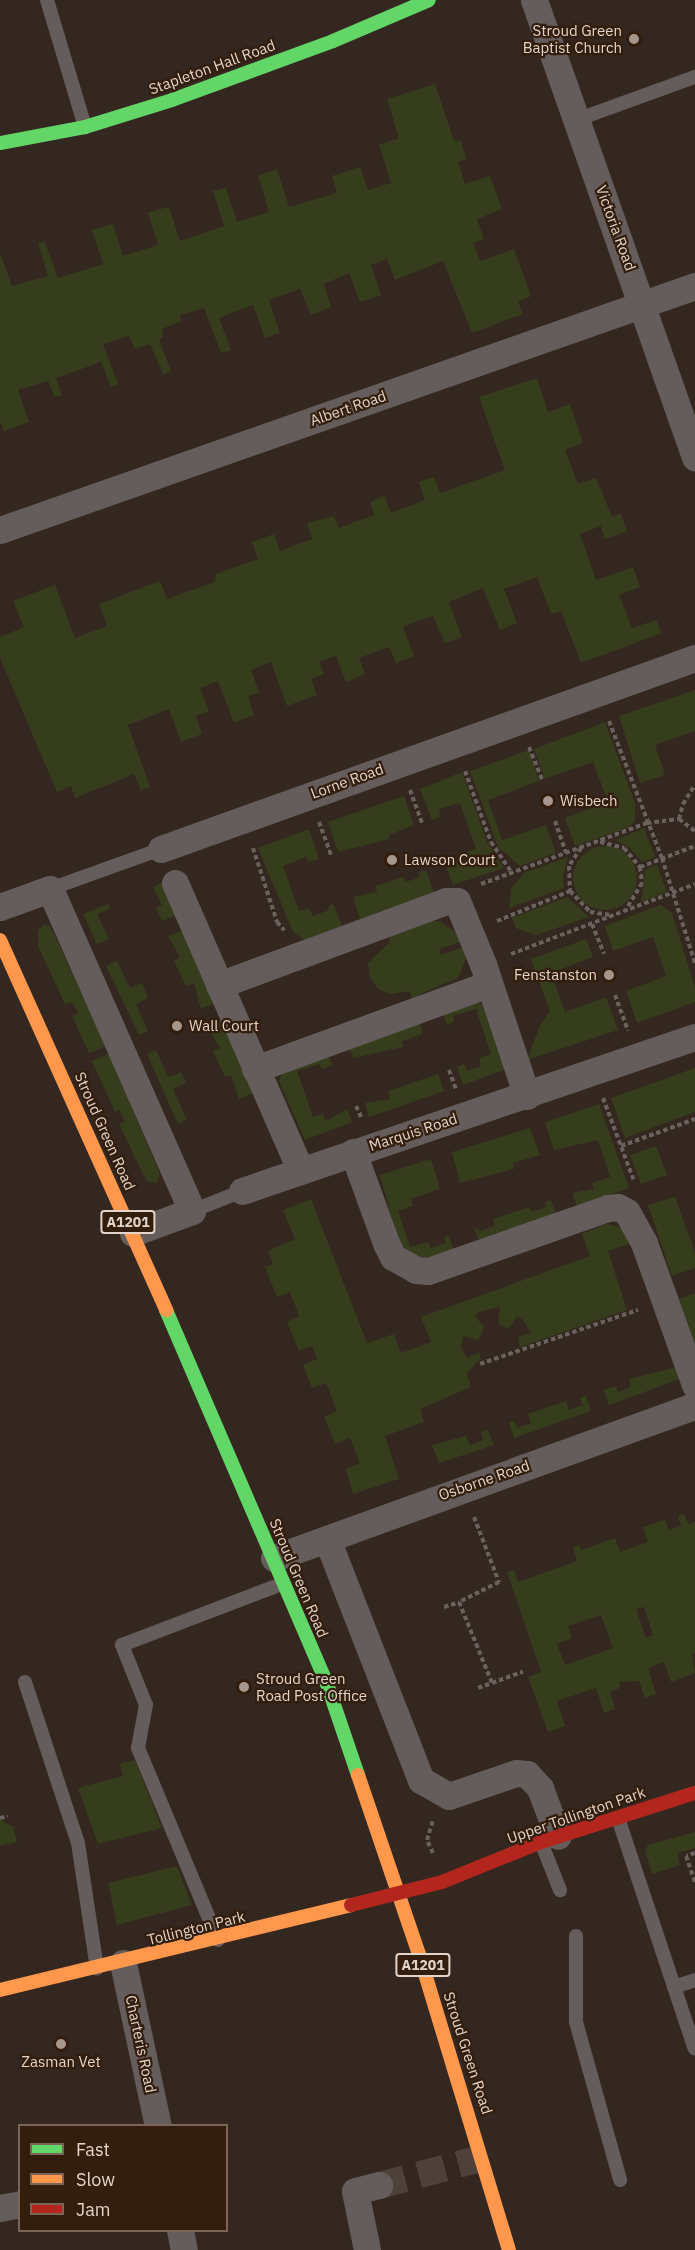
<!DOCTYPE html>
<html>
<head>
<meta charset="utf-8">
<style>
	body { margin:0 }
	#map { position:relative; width:695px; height:2250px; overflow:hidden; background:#34271f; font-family:"IBM Plex Sans",sans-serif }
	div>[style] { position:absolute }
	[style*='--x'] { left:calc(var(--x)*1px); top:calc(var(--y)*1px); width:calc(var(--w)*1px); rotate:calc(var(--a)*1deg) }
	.green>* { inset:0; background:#363d1d }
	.round { border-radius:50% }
	.street-tunnel>* { height:27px; margin-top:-13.5px; transform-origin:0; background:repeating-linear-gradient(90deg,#4e4139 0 27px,transparent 0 41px) }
	.path>* { height:4px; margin-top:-2px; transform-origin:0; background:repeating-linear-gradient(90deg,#6a625f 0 4.5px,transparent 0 7.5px) }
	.lane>* { height:14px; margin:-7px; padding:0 7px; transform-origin:7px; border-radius:7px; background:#655d5b }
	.street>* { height:27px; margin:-13.5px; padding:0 13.5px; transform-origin:13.5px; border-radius:13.5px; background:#655d5b }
	.fast>* { height:14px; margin:-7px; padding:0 7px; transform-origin:7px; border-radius:7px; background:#63d668 }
	.slow>* { height:14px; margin:-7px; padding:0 7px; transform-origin:7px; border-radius:7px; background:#ff974d }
	.jam>* { height:14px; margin:-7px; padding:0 7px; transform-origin:7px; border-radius:7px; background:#b3261e }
	.dots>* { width:16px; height:16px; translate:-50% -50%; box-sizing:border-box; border:3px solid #331d0c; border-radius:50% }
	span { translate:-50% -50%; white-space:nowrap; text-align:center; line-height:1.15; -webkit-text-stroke:4.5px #331d0c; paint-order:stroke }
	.shield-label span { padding:2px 4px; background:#331d0c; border:2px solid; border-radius:4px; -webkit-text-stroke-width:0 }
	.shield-label { font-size:14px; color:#e3d4ca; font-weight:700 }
	.poi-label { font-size:15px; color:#e3d4ca }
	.right { translate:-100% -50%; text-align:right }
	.left { translate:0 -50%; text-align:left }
	.street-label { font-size:15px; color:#e3d4ca }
	.legend { position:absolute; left:18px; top:2124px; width:210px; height:108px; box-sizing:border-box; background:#331d0c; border:2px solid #796658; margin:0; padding:8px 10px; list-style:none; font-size:18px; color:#e3d4ca }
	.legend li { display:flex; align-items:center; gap:12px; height:30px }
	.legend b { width:30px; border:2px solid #796658 }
</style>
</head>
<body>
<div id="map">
	<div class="green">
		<i style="clip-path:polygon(435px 84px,454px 141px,461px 141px,466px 159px,458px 162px,465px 184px,490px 176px,502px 209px,477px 219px,484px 239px,473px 243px,480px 261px,514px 249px,531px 296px,518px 302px,523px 314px,472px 333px,443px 261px,395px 280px,387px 259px,371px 265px,381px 295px,370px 299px,360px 302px,349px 273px,324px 284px,331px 307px,311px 315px,300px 289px,269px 300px,280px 333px,265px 338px,253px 305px,219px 318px,231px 350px,221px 353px,204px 308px,180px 315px,181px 321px,162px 329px,163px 337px,159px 340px,171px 371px,163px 374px,150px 344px,135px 349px,129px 336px,103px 344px,118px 384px,111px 387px,101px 362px,56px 378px,62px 395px,55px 397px,48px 381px,18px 390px,29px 422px,4px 431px,0 422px,0 253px,12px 286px,48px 276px,38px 243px,45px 242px,58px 278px,103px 264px,92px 230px,113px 224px,123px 256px,158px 245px,148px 213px,156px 210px,169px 207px,180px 241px,224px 226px,213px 191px,226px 188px,237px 222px,269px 212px,258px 176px,277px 169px,289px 207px,337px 193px,332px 176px,360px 167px,368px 190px,391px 183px,379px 145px,399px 138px,387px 99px)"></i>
		<i style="clip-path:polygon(537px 378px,548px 412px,570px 404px,583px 443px,565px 450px,578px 484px,596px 478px,612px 517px,621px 514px,627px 531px,605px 539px,601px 526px,580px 534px,596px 580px,633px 567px,640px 587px,619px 595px,632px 628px,656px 620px,662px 633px,581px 663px,561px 611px,551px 614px,537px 577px,504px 589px,517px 623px,500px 630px,483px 588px,449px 602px,462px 637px,445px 643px,433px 616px,418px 621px,403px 627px,414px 656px,396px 663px,389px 647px,359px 658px,365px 674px,346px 682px,336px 656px,319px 662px,324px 674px,311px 679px,317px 695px,287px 706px,271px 662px,251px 670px,259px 692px,248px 697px,254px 715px,234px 723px,218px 681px,200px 688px,209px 711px,196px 716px,202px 734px,181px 742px,169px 709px,128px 725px,150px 787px,141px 790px,134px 774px,75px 798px,71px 786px,57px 792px,0 658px,0 637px,24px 627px,13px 601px,55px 585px,75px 638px,107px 626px,99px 604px,160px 581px,167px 599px,215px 582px,216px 574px,258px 559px,252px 542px,274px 534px,280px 551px,312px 539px,307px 523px,334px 516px,339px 528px,374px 515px,370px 502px,384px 496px,391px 513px,425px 500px,419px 482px,427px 479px,434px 477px,440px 493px,505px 470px,479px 397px)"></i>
		<i style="clip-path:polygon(695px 690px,695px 731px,655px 745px,665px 775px,640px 783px,619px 716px)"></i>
		<i style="clip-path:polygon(605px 722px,635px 803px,635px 821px,629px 827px,575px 846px,565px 818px,608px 802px,593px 762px,545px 779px,534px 749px)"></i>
		<i style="clip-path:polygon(529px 750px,539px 781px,488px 800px,502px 840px,546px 825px,556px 853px,520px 866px,498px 847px,470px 771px)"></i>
		<i style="clip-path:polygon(462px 772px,487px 842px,504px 868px,453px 885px,445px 864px,469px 860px,467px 852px,476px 849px,460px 803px,439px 809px,441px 817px,432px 820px,420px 789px)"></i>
		<i style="clip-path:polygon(404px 796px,414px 825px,389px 835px,390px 839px,338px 852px,328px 822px)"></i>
		<i style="clip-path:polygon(644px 828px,655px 857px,642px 862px,629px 847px,616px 840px)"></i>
		<i style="clip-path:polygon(309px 829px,319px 859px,308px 862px,306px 857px,283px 866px,299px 911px,309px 908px,313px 916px,329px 910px,328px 906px,333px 904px,342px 926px,305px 940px,293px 932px,258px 848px)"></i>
		<i class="round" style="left:573px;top:846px;width:64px;height:64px"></i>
		<i style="clip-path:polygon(568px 857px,563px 875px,564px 888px,509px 908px,511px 888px,524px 873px)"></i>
		<i style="clip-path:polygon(657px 865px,667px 892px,641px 902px,645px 870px)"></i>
		<i style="clip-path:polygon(426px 870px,434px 893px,360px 919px,353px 897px,377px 892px,376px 886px,403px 877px,406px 882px,420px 877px,419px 872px)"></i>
		<i style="clip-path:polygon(164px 881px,179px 914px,162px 921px,156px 908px,162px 905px,153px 887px)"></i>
		<i style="clip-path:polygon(567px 897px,589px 917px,536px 935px,516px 928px,512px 918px)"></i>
		<i style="clip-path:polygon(108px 904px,110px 909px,97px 914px,109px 939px,97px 944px,83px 914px)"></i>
		<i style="clip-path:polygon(660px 905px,672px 913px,695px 988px,695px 1002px,637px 1023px,626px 991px,666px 976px,653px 937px,613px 951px,605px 926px)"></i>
		<i style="clip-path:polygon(431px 921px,441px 922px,458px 934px,460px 942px,439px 949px,441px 955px,463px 947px,466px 958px,459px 977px,412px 998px,409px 991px,391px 994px,378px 989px,370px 978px,368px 963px,390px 942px,388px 935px)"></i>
		<i style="clip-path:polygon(43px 925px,49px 925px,53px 932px,106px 1046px,89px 1053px,72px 1016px,78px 1013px,72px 1002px,65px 1004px,38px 946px,38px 930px)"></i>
		<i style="clip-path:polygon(186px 929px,217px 1002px,201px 1009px,194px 983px,186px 986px,174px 961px,180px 957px,168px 936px)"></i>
		<i style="clip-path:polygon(586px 939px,593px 957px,551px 973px,565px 1012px,606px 997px,618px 1030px,527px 1060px,540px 1025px,550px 1012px,531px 959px)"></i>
		<i style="clip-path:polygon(117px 961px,130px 988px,142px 983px,148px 998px,136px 1004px,148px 1031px,139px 1035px,106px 966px)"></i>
		<i style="clip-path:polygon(474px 1002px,482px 1004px,511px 1067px,463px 1085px,457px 1067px,464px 1064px,467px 1071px,481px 1066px,479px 1058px,491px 1054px,476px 1009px,453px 1016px,454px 1022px,447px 1025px,443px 1014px)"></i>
		<i style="clip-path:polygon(224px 1019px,255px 1092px,239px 1099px,231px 1075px,225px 1077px,213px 1051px,220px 1048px,207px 1026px)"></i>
		<i style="clip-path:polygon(420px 1023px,423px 1034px,402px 1041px,403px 1047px,353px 1058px,349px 1046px)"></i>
		<i style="clip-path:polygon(156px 1050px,168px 1077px,181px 1072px,186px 1083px,173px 1089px,187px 1120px,178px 1124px,147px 1054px)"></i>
		<i style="clip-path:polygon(109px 1054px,160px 1174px,157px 1183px,147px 1181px,141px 1170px,119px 1124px,125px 1122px,119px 1110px,115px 1112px,92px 1061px)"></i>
		<i style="clip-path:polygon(327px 1054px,332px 1065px,322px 1069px,320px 1064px,297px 1071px,313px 1117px,323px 1114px,326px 1121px,347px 1109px,352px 1122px,305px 1140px,279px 1081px,283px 1071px)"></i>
		<i style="clip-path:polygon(695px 1068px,695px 1112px,625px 1138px,611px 1098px)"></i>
		<i style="clip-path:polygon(438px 1074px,444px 1091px,369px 1117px,365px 1103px,390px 1099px,388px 1091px)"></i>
		<i style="clip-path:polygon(599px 1104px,629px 1188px,577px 1206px,572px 1193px,594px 1189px,592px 1183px,610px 1177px,598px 1140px,554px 1150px,545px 1122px)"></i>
		<i style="clip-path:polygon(530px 1128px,540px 1155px,513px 1163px,514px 1169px,460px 1183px,452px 1152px)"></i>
		<i style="clip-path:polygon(656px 1146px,667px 1175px,641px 1184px,630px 1155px)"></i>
		<i style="clip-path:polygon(431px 1159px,440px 1189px,411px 1199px,413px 1206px,398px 1211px,410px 1247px,428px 1242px,431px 1248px,446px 1243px,444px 1237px,449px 1236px,453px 1249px,426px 1258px,409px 1252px,398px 1241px,380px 1175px)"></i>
		<i style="clip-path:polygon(675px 1197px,695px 1253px,695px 1268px,672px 1276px,648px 1205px)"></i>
		<i style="clip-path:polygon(311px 1199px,367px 1343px,394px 1334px,401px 1353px,431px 1342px,421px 1317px,590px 1256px,582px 1234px,606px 1224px,624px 1228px,631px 1243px,608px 1251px,627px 1310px,520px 1347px,518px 1337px,531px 1333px,523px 1320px,517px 1316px,509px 1329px,498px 1324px,500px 1307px,479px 1312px,475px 1316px,484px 1327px,478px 1340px,463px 1336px,461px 1347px,467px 1358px,480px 1352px,480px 1359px,467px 1373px,471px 1387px,420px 1409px,424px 1422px,385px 1436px,399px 1479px,353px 1494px,346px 1469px,360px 1463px,350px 1438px,335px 1444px,324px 1417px,337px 1411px,326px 1383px,312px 1388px,303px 1365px,317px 1359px,312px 1346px,299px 1351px,287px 1322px,299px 1316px,290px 1292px,277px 1297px,265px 1267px,273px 1264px,268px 1251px,295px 1239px,283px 1210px)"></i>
		<i style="clip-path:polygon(551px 1200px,556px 1213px,479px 1240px,474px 1227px,480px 1231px,495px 1226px,493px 1219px,529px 1207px,532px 1212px,546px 1207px,545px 1202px)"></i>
		<i style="clip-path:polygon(695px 1293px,695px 1345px,679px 1299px)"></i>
		<i style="clip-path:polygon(677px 1367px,680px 1379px,609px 1405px,604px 1390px,616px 1386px,618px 1392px,631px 1387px,629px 1379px)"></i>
		<i style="clip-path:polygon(586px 1396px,591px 1411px,514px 1438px,509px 1422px,514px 1421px,517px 1428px,531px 1423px,528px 1414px,566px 1401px,569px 1410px,583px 1405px,580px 1398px)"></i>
		<i style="clip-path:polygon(488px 1430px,494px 1445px,439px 1463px,432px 1445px,466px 1436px,470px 1445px,483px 1440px,481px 1432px)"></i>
		<i style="clip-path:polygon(evenodd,684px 1514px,688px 1524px,695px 1522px,695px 1653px,692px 1654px,695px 1673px,671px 1682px,664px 1662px,648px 1668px,656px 1694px,645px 1698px,639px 1681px,619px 1682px,620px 1688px,610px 1692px,615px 1709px,604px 1713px,596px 1688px,557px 1701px,565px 1726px,548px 1732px,528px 1677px,541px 1672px,507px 1572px,514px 1570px,518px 1582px,577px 1561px,573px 1547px,579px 1545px,581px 1550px,615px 1538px,620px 1552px,648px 1542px,643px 1527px,665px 1520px,669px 1530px,681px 1526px,678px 1516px,684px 1514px,644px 1607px,653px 1635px,646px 1638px,636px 1609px,644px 1607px,684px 1514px,601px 1615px,613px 1648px,565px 1665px,557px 1644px,572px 1638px,568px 1626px,601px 1615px)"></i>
		<i style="clip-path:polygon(135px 1760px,162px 1828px,98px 1844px,78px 1788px,123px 1776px,120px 1764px)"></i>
		<i style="clip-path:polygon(0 1814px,3px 1822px,13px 1826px,17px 1842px,0 1846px)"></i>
		<i style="clip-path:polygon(695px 1832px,695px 1848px,678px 1853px,680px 1865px,652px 1874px,645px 1850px,648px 1845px)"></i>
		<i style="clip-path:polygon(177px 1866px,192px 1905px,117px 1925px,108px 1883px)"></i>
	</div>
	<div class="street-tunnel">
		<i style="--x:379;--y:2185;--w:109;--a:-14.9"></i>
	</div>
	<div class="path">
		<i style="--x:609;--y:721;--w:147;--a:68.9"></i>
		<i style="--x:662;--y:858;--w:110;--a:72.6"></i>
		<i style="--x:529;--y:747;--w:35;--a:68"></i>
		<i style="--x:465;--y:771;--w:76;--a:69.9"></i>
		<i style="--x:491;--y:842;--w:36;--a:56"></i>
		<i style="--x:410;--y:790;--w:35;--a:70"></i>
		<i style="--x:679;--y:819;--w:16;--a:-75"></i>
		<i style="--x:683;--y:804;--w:22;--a:-58"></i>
		<i style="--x:555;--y:821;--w:34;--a:71"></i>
		<i style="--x:319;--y:822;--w:35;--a:70"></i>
		<i style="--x:600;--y:842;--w:25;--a:14"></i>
		<i style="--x:624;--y:848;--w:25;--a:50"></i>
		<i style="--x:640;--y:867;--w:16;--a:83"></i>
		<i style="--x:642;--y:883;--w:31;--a:121"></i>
		<i style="--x:253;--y:848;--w:78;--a:72"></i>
		<i style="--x:277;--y:922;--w:11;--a:49"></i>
		<i style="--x:581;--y:848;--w:22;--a:124"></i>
		<i style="--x:569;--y:866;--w:25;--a:88"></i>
		<i style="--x:570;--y:891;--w:29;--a:46"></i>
		<i style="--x:590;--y:912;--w:21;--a:8"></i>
		<i style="--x:640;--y:867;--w:59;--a:-20.9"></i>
		<i style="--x:481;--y:884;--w:177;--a:-20.2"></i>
		<i style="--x:647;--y:823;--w:32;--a:-7"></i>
		<i style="--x:679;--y:819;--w:20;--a:37"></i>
		<i style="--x:497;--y:921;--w:79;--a:-22.3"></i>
		<i style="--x:592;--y:924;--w:32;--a:68"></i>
		<i style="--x:511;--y:954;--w:197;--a:-20.8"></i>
		<i style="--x:615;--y:995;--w:38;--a:70"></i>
		<i style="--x:449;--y:1070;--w:20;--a:70"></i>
		<i style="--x:603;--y:1098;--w:89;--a:69.5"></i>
		<i style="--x:356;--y:1106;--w:14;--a:65"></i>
		<i style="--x:621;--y:1146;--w:79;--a:-20"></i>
		<i style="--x:480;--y:1364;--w:167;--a:-18.9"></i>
		<i style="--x:474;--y:1517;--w:70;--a:69"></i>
		<i style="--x:499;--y:1582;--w:45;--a:153.4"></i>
		<i style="--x:459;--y:1602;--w:87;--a:67.8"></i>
		<i style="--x:492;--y:1683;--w:33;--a:-20"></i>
		<i style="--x:444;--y:1607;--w:16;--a:-18"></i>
		<i style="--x:478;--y:1688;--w:15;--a:-20"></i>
		<i style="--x:0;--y:1818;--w:8;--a:-14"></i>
		<i style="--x:433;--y:1853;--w:14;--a:-115"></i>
		<i style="--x:427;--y:1840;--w:21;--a:-73"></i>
		<i style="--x:695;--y:1853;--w:9;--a:162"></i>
		<i style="--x:686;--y:1856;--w:28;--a:71"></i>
	</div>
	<div class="lane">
		<i style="--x:47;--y:0;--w:133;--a:73.3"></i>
		<i style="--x:576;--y:120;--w:127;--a:-19.9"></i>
		<i style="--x:50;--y:889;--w:118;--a:-19.8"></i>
		<i style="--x:192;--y:1211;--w:54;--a:-21.8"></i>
		<i style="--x:25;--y:1682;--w:169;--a:71.8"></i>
		<i style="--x:78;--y:1843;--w:127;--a:81.4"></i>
		<i style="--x:618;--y:1818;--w:243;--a:71.6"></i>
		<i style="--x:541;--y:1842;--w:52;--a:68.4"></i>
		<i style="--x:576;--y:1936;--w:86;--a:90"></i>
		<i style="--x:576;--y:2022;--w:164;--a:74.4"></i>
		<i style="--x:218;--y:1940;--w:208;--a:-112.6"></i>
		<i style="--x:138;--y:1748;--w:44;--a:-79.5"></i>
		<i style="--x:146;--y:1705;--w:65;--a:-111.8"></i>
		<i style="--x:122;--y:1645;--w:173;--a:-20.9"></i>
		<i style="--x:674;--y:1987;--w:22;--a:-18"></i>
	</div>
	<div class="street">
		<i style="--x:534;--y:0;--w:485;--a:70.6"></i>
		<i style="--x:0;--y:530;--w:737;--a:-19.35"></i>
		<i style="--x:161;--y:849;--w:567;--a:-19.68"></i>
		<i style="--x:175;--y:883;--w:314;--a:66.4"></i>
		<i style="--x:0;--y:907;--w:53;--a:-19.8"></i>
		<i style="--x:50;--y:889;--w:352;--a:66.2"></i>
		<i style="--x:192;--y:1211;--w:63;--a:159.6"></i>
		<i style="--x:219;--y:985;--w:242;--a:-20.3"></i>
		<i style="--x:446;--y:901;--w:11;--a:0"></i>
		<i style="--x:457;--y:901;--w:68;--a:67.6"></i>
		<i style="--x:483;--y:964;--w:139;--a:71.6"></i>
		<i style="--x:255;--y:1069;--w:249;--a:-20"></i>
		<i style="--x:353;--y:1152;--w:97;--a:70.1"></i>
		<i style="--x:386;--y:1243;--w:16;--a:63"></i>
		<i style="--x:393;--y:1257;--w:26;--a:29"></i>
		<i style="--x:416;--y:1270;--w:12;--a:5"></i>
		<i style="--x:428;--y:1271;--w:191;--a:-19.3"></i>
		<i style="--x:608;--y:1208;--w:10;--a:-6"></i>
		<i style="--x:618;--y:1207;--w:10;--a:29"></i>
		<i style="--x:627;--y:1212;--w:35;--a:61"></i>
		<i style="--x:644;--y:1243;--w:151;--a:70.2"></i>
		<i style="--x:242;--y:1191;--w:478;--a:-18.8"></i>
		<i style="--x:327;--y:1539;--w:259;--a:68.7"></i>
		<i style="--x:421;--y:1780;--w:32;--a:30"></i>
		<i style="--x:449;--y:1796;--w:71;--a:-18.9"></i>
		<i style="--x:516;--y:1773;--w:11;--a:5"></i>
		<i style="--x:527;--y:1774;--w:19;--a:47"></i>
		<i style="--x:540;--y:1788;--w:51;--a:69.4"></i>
		<i style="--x:274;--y:1558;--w:448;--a:-19.9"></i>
		<i style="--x:123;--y:1963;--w:167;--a:77.9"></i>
		<i style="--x:0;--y:2208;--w:20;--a:-11"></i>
		<i style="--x:180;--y:2230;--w:20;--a:79"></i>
		<i style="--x:367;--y:2250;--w:60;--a:-101.5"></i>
		<i style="--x:355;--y:2191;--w:25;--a:-14"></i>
	</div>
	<div class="fast">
		<i style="--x:0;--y:143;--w:86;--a:-10.7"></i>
		<i style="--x:85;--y:127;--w:91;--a:-17.2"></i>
		<i style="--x:172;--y:100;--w:171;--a:-20.1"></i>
		<i style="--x:333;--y:41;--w:104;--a:-23.1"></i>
		<i style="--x:166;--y:1310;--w:407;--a:66.7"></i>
		<i style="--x:327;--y:1684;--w:96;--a:71.2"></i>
	</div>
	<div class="slow">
		<i style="--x:0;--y:940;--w:406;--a:65.8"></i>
		<i style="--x:358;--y:1775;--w:189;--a:71.2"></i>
		<i style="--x:419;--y:1954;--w:309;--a:73.1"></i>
		<i style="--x:0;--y:1990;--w:361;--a:-13.6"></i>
	</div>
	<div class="jam">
		<i style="--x:351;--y:1905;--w:94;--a:-14.2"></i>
		<i style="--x:442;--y:1882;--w:107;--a:-22"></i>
		<i style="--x:541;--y:1842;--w:162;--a:-17.7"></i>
	</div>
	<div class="dots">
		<i style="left:634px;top:39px;background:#a6978e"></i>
		<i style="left:548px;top:801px;background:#a6978e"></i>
		<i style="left:392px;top:860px;background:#a6978e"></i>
		<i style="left:609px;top:975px;background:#a6978e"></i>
		<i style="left:177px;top:1026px;background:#a6978e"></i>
		<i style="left:244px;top:1687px;background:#a6978e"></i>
		<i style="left:61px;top:2044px;background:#a6978e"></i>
	</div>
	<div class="shield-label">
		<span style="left:128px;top:1222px">A1201</span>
		<span style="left:423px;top:1965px">A1201</span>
	</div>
	<div class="poi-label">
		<span class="right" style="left:622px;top:39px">Stroud Green<br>Baptist Church</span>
		<span class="left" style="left:560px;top:801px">Wisbech</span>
		<span class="left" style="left:404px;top:860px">Lawson Court</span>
		<span class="right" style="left:597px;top:975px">Fenstanston</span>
		<span class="left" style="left:189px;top:1026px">Wall Court</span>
		<span class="left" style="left:256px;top:1687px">Stroud Green<br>Road Post Office</span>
		<span style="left:61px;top:2062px">Zasman Vet</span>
	</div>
	<div class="street-label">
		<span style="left:212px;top:67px;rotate:-20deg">Stapleton Hall Road</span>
		<span style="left:616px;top:228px;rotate:70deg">Victoria Road</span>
		<span style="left:348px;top:408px;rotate:-19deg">Albert Road</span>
		<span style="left:347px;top:781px;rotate:-20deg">Lorne Road</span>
		<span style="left:105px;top:1131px;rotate:66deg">Stroud Green Road</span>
		<span style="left:413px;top:1132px;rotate:-18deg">Marquis Road</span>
		<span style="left:484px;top:1480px;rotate:-19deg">Osborne Road</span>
		<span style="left:299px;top:1578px;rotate:67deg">Stroud Green Road</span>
		<span style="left:576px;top:1815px;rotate:-19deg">Upper Tollington Park</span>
		<span style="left:196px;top:1928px;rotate:-14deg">Tollington Park</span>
		<span style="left:141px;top:2044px;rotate:78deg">Charteris Road</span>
		<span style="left:468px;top:2053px;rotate:72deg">Stroud Green Road</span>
	</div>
	<ul class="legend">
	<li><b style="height:8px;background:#63d668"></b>Fast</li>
	<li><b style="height:8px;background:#ff974d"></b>Slow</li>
	<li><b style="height:8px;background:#b3261e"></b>Jam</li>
	</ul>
</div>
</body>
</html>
